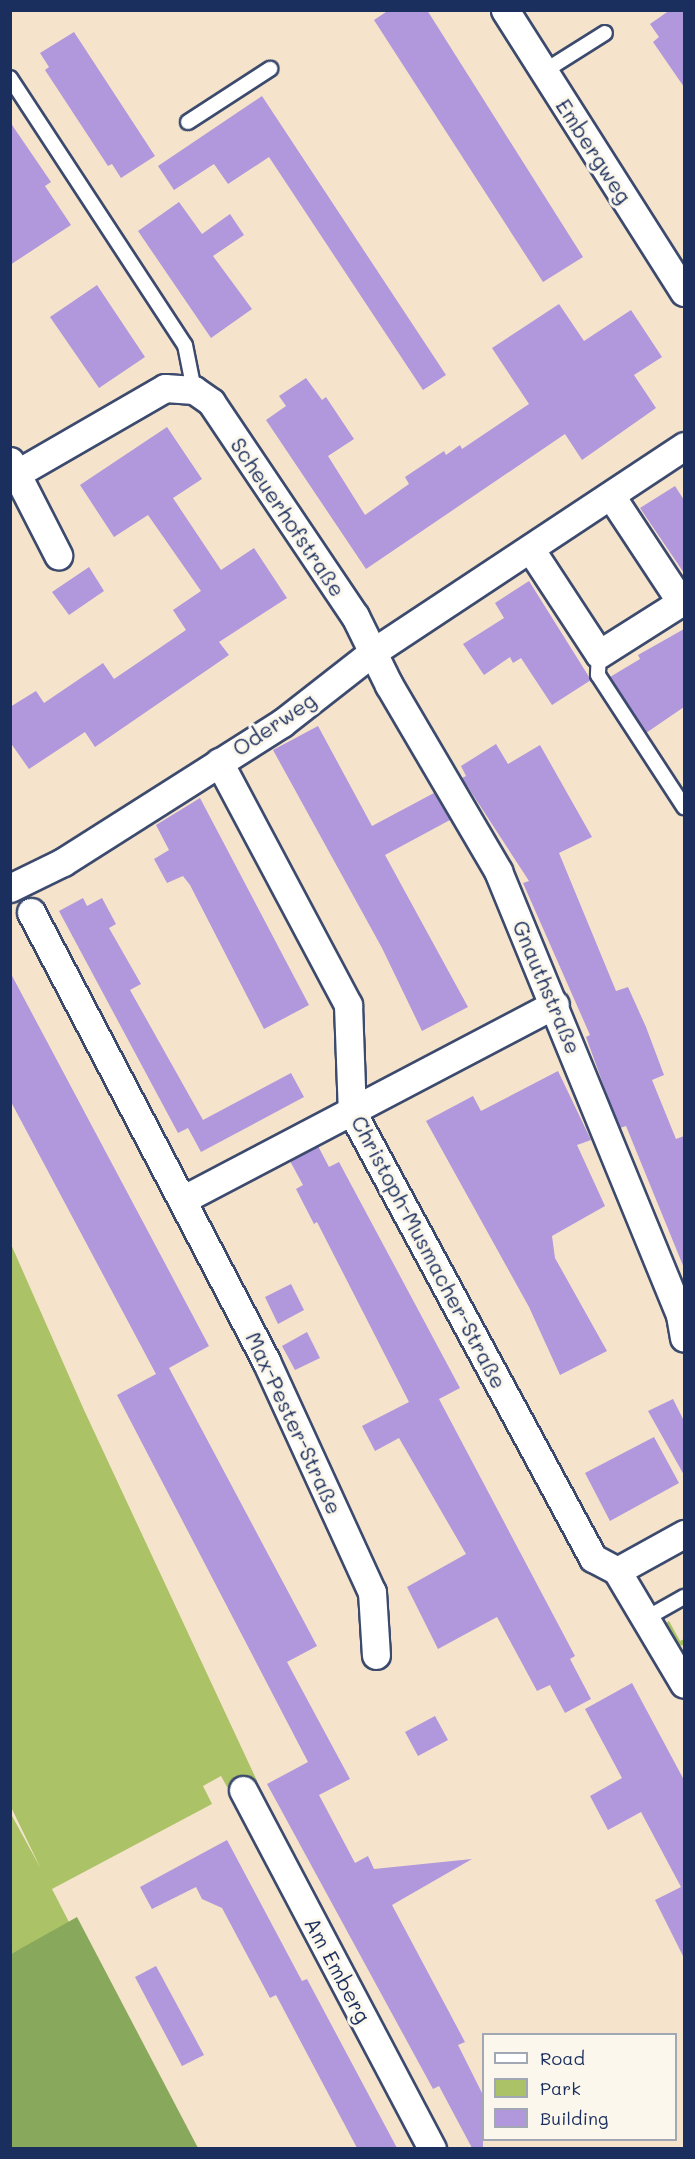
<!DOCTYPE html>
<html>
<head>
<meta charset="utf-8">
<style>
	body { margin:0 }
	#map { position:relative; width:695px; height:2159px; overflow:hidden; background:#f5e4cb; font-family:Mali,sans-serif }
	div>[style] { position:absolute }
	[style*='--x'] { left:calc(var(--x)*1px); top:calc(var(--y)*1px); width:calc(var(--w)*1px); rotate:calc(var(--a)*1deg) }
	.green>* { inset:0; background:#abc267 }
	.forest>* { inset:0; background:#88a85c }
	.building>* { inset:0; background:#b197db }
	.roads { filter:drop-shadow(2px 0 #3c4a6e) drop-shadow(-2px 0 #3c4a6e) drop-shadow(0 2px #3c4a6e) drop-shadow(0 -2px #3c4a6e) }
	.service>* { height:14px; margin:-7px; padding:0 7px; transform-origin:7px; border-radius:7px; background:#fff }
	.minor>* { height:27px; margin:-13.5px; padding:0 13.5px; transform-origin:13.5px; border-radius:13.5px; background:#fff }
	span { translate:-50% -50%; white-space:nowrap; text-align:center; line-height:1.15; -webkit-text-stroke:6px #fbf7ec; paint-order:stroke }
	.street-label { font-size:21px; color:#1b2f5e }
	.frame { position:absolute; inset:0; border:12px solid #1b2f5e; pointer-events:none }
	.legend { position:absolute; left:482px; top:2033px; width:195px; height:108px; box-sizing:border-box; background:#fbf7ec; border:2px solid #a1a7b3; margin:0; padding:8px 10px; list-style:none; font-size:18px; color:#1b2f5e }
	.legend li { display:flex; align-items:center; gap:12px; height:30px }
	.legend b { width:30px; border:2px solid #a1a7b3 }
</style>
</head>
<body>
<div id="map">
	<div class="green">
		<i style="clip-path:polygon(10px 1242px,84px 1410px,257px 1781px,231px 1794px,221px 1776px,203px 1786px,212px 1804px,52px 1889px,70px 1924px,11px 1954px,11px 1814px,41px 1869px,11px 1807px)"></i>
		<i style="clip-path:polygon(669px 1621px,680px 1641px,684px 1639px,684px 1645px,677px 1646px,666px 1623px)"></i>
	</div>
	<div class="forest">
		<i style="clip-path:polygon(77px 1917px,198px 2148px,11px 2148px,11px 1954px)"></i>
	</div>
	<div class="building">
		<i style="clip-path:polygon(389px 10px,427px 10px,583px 257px,543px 282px,374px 20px)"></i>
		<i style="clip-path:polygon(670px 10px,684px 10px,684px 87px,653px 42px,659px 37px,650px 24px)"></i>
		<i style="clip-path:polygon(74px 32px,155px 156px,121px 178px,112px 164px,108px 166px,45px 70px,49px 67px,40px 53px)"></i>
		<i style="clip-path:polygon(262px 96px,446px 375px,423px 390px,269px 157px,228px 184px,214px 164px,174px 190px,158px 166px)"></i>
		<i style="clip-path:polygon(10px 122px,51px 182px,45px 186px,71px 225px,10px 265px)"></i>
		<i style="clip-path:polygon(179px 202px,202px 234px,230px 214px,244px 235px,213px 256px,252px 309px,211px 338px,138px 231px)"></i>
		<i style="clip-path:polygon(97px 285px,145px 357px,99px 388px,50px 317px)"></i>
		<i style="clip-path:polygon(559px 304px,584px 341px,631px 310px,662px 357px,634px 375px,656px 408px,582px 460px,565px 434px,366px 569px,266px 420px,286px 406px,279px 396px,306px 378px,322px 400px,326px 397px,354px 439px,328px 456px,365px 515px,409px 484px,405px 477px,444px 451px,446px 455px,460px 445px,462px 449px,529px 404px,492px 348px)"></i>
		<i style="clip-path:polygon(167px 427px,202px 479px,173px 498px,221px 570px,254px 548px,287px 598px,219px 642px,229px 655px,95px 747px,85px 732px,29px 769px,10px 742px,10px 707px,36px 691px,44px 703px,103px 663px,114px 679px,186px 630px,173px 610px,201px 591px,148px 515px,114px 537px,80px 485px)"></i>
		<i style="clip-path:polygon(675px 486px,684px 500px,684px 573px,640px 508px)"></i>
		<i style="clip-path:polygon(89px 567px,104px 591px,69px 615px,52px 592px)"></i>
		<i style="clip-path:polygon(529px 581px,591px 680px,552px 705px,521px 658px,513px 663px,510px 657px,484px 675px,463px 644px,504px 618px,495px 603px)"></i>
		<i style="clip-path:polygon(684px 629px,684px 707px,646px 733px,610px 677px,640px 659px,638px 655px)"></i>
		<i style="clip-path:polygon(318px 726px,372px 826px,434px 793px,450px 820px,385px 855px,468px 1007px,422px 1031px,382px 948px,273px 750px)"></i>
		<i style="clip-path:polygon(496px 744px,508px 764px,540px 745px,592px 837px,559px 853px,616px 991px,628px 987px,646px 1027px,664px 1075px,652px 1080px,676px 1139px,684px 1136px,684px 1268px,626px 1126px,620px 1128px,610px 1103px,586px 1037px,590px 1035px,523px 883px,529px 881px,462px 778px,466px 776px,461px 766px)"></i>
		<i style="clip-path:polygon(200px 798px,309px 1005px,264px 1029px,190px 885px,183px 876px,167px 883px,154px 859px,169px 850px,156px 825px)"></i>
		<i style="clip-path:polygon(83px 898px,87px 906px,102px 898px,116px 924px,109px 928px,141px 984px,130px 990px,203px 1120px,291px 1073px,304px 1097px,201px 1152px,188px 1128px,178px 1133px,59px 911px)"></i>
		<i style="clip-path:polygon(10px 972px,209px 1346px,169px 1368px,317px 1646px,287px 1662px,350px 1779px,319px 1795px,355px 1863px,368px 1856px,374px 1869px,472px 1859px,392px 1905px,465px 2042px,458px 2045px,483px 2095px,483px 2148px,472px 2148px,439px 2086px,433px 2089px,267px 1784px,308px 1762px,117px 1395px,156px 1374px,10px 1100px)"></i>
		<i style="clip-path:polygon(558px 1071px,591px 1140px,577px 1145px,605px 1206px,552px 1236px,555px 1258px,607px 1351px,560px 1375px,529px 1307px,426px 1121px,473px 1096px,481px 1111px)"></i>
		<i style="clip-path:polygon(318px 1146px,329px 1167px,339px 1162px,460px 1388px,439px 1399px,575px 1656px,570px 1659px,591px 1699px,565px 1713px,550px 1685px,537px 1691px,497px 1617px,438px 1649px,407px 1587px,466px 1554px,399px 1438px,375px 1451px,362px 1426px,409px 1402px,317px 1222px,314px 1224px,296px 1189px,303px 1185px,290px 1161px)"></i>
		<i style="clip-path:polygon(291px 1284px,304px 1310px,278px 1324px,265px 1297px)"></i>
		<i style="clip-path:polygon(307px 1332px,320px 1358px,295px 1370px,282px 1346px)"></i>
		<i style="clip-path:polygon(673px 1399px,684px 1421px,684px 1475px,648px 1411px)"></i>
		<i style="clip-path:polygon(654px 1437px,679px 1483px,610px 1521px,585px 1473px)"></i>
		<i style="clip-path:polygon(632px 1683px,684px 1780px,684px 1958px,655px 1900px,681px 1887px,641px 1812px,608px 1830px,590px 1796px,622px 1778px,585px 1709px)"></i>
		<i style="clip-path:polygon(435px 1716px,448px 1740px,418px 1756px,405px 1732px)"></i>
		<i style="clip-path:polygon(227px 1840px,302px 1981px,307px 1979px,397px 2148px,357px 2148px,276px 1995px,270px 1998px,222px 1908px,202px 1899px,196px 1887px,152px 1909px,140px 1887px)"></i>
		<i style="clip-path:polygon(156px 1966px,204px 2055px,182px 2066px,135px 1977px)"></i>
	</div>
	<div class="roads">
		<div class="service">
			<i style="--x:543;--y:72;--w:73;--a:-32.2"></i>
			<i style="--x:10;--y:78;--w:319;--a:56.8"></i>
			<i style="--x:185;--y:345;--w:46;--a:78.7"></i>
			<i style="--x:188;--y:122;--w:98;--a:-32.9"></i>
			<i style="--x:599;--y:654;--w:21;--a:93"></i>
			<i style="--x:598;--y:675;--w:158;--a:56.9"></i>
			<i style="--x:645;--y:1619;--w:45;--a:-29.4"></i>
		</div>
		<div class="minor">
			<i style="--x:505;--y:10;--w:334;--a:57.6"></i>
			<i style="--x:10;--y:461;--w:106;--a:62.9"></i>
			<i style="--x:16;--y:474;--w:172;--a:-30"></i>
			<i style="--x:165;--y:388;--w:29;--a:4"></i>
			<i style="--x:194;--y:390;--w:21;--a:35"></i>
			<i style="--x:211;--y:402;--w:258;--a:56.1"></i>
			<i style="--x:355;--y:616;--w:77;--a:63.8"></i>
			<i style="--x:389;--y:685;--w:216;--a:59.6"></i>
			<i style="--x:498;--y:871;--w:480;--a:67.7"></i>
			<i style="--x:680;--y:1315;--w:23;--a:80"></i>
			<i style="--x:531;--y:550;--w:124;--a:56.8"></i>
			<i style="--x:599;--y:654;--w:97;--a:-32.4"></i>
			<i style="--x:681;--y:602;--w:127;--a:-123.4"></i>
			<i style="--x:219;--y:762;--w:275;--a:62"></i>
			<i style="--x:348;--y:1005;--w:107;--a:87.9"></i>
			<i style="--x:352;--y:1112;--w:507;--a:61.62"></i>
			<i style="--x:593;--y:1558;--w:27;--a:28"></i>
			<i style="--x:617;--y:1571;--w:131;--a:59.3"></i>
			<i style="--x:10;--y:888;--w:59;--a:-26.1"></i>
			<i style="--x:63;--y:862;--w:259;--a:-32.4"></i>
			<i style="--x:282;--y:723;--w:115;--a:-38"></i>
			<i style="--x:373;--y:652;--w:373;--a:-33.5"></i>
			<i style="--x:31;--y:912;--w:507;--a:62.37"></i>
			<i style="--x:266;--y:1361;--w:254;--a:65.4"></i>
			<i style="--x:372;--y:1592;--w:63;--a:86.4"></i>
			<i style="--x:182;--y:1200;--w:421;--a:-27.7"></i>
			<i style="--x:617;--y:1571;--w:77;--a:-28.9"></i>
			<i style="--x:243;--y:1790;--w:405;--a:62.2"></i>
		</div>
	</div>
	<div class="street-label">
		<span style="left:594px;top:151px;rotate:57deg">Embergweg</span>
		<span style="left:288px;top:517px;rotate:56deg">Scheuerhofstraße</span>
		<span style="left:274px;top:724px;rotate:-34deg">Oderweg</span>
		<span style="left:547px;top:987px;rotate:67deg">Gnauthstraße</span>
		<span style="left:429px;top:1252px;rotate:62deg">Christoph-Musmacher-Straße</span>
		<span style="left:294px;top:1423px;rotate:65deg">Max-Pester-Straße</span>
		<span style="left:338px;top:1970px;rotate:62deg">Am Emberg</span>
	</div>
	<div class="frame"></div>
	<ul class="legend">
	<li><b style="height:8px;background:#fff"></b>Road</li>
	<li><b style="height:16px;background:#abc267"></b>Park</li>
	<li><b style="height:16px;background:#b197db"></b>Building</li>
	</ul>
</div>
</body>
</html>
